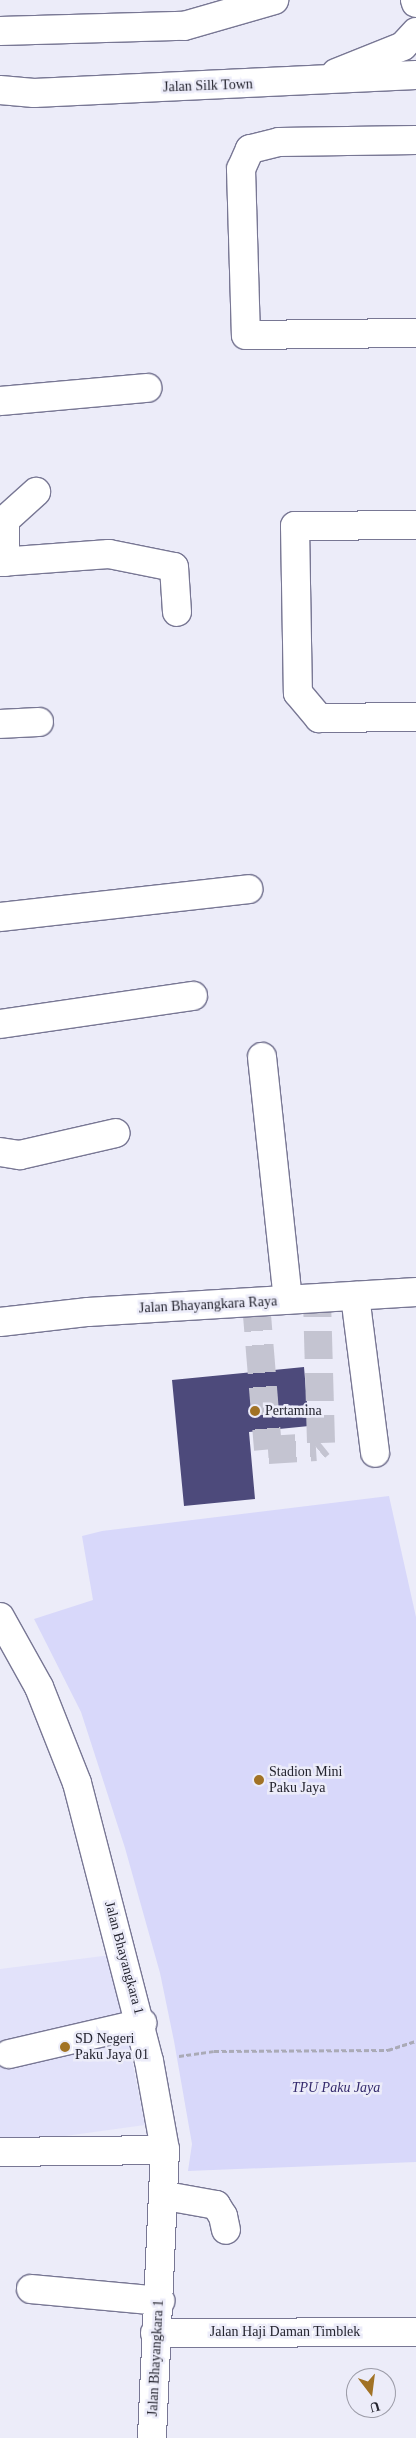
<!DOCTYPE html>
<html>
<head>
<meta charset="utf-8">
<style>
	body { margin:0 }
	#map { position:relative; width:416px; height:2438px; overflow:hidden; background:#ececf9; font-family:Georgia,serif }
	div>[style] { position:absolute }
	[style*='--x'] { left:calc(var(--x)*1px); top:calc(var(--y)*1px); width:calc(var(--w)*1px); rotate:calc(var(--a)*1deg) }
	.built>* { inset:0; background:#e2e2fa }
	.green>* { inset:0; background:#d8d8fa }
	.building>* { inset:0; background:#4d4a7b }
	.minor-tunnel>* { height:28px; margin-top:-14px; transform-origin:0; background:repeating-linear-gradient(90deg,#c4c4d1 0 28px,transparent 0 42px) }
	.path>* { height:3px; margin-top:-1.5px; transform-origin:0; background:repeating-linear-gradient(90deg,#aaaab6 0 5px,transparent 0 7.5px) }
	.roads { filter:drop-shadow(1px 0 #787794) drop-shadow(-1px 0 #787794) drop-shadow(0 1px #787794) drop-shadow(0 -1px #787794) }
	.minor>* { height:28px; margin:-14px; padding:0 14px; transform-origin:14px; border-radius:14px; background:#fff }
	.major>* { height:28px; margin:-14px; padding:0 14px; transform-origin:14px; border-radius:14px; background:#fff }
	.dots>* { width:14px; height:14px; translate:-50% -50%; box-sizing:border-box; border:2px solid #ececf9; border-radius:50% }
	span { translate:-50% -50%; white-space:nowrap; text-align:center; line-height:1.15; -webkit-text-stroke:5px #ececf9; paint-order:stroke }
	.street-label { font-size:14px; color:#24242f }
	.poi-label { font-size:14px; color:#24242f }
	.left { translate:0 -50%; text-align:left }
	.park-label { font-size:14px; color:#342a6c; font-style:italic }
	.north { position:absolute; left:346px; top:2368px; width:50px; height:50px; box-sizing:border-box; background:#ececf9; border:1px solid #9c9ca8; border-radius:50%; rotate:165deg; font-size:14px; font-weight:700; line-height:20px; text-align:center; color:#24242f }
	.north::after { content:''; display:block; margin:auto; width:18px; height:22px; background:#a17225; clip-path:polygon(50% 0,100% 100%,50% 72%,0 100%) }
</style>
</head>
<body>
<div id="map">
	<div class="built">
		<i style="clip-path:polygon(111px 1955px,145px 2125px,0 2145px,0 1969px)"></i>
	</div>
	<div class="green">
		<i style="clip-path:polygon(389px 1496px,416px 1617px,416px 2162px,188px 2171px,192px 2144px,174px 2041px,160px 1973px,125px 1848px,81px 1712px,34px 1619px,93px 1600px,82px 1536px,102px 1531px)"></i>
	</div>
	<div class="building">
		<i style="clip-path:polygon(304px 1367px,309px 1426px,249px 1432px,255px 1499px,184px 1506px,172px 1380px)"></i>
	</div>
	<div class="minor-tunnel">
		<i style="--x:256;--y:1303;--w:147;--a:85.3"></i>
		<i style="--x:268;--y:1450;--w:48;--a:-3.6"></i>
		<i style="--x:316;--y:1447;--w:6;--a:-39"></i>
		<i style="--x:321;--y:1443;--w:144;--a:-91.6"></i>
	</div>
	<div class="path">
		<i style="--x:179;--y:2056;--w:35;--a:-8"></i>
		<i style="--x:214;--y:2051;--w:174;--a:-0.3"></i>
		<i style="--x:388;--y:2050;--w:29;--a:-18"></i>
	</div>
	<div class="roads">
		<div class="minor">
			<i style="--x:416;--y:140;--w:137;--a:179.2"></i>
			<i style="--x:279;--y:142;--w:30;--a:166"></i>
			<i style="--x:250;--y:149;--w:22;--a:114"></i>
			<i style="--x:241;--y:169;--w:166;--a:88.3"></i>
			<i style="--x:246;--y:335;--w:170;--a:-0.7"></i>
			<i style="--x:0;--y:401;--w:148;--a:-5.1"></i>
			<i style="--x:416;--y:525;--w:121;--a:179.5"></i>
			<i style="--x:295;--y:526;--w:167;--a:89"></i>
			<i style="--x:298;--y:693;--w:33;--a:50"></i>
			<i style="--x:319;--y:718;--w:97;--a:-0.6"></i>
			<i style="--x:0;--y:562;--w:109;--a:-4.2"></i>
			<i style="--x:109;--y:554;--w:66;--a:11.3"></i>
			<i style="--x:174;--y:567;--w:45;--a:86.2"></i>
			<i style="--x:5;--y:562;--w:42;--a:-90"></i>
			<i style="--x:5;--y:520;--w:42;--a:-42.1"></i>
			<i style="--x:0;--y:724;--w:39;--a:-3"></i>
			<i style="--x:0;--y:917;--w:250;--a:-6.4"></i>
			<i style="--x:0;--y:1024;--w:195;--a:-8.3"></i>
			<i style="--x:262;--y:1057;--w:244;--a:83.9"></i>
			<i style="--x:0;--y:1152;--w:20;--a:9"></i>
			<i style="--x:20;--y:1155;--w:98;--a:-12.9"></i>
			<i style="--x:355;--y:1296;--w:158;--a:82.7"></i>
			<i style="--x:0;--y:1322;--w:89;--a:-6.5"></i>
			<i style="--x:88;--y:1312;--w:329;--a:-3.5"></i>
			<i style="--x:0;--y:1617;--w:80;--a:60.9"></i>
			<i style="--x:39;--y:1687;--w:103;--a:68.4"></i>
			<i style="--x:77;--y:1783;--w:287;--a:75.5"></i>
			<i style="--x:149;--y:2061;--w:90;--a:79.8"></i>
			<i style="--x:165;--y:2150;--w:288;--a:92.6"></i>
			<i style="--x:9;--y:2054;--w:137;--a:-13.1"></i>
			<i style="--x:0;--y:2152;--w:165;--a:-0.7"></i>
			<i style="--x:166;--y:2196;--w:51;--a:10.2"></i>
			<i style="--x:216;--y:2205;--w:13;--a:58"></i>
			<i style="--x:223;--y:2216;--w:14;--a:78"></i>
			<i style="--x:31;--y:2289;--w:130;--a:5.3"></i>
			<i style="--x:155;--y:2333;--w:261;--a:-0.2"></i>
		</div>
		<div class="major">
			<i style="--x:415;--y:0;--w:3;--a:72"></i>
			<i style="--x:0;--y:31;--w:184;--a:-1.6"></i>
			<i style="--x:184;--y:26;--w:94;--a:-16.1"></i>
			<i style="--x:336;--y:73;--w:72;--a:-21.9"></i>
			<i style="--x:403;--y:46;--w:19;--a:-47"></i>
			<i style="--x:0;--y:90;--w:34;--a:5"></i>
			<i style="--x:34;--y:93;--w:382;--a:-2.7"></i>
		</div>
	</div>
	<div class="dots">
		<i style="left:255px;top:1411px;background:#a17225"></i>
		<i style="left:259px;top:1780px;background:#a17225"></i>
		<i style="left:65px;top:2047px;background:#a17225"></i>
	</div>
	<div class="street-label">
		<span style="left:208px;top:86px;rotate:-2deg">Jalan Silk Town</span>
		<span style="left:208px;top:1305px;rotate:-3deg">Jalan Bhayangkara Raya</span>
		<span style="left:124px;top:1958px;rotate:75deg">Jalan Bhayangkara 1</span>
		<span style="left:285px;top:2332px">Jalan Haji Daman Timblek</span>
		<span style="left:156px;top:2358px;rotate:-87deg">Jalan Bhayangkara 1</span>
	</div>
	<div class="poi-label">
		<span class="left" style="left:265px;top:1411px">Pertamina</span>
		<span class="left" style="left:269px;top:1780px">Stadion Mini<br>Paku Jaya</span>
		<span class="left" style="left:75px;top:2047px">SD Negeri<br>Paku Jaya 01</span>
	</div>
	<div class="park-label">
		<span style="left:336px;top:2088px">TPU Paku Jaya</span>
	</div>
	<div class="north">U</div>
</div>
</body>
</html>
